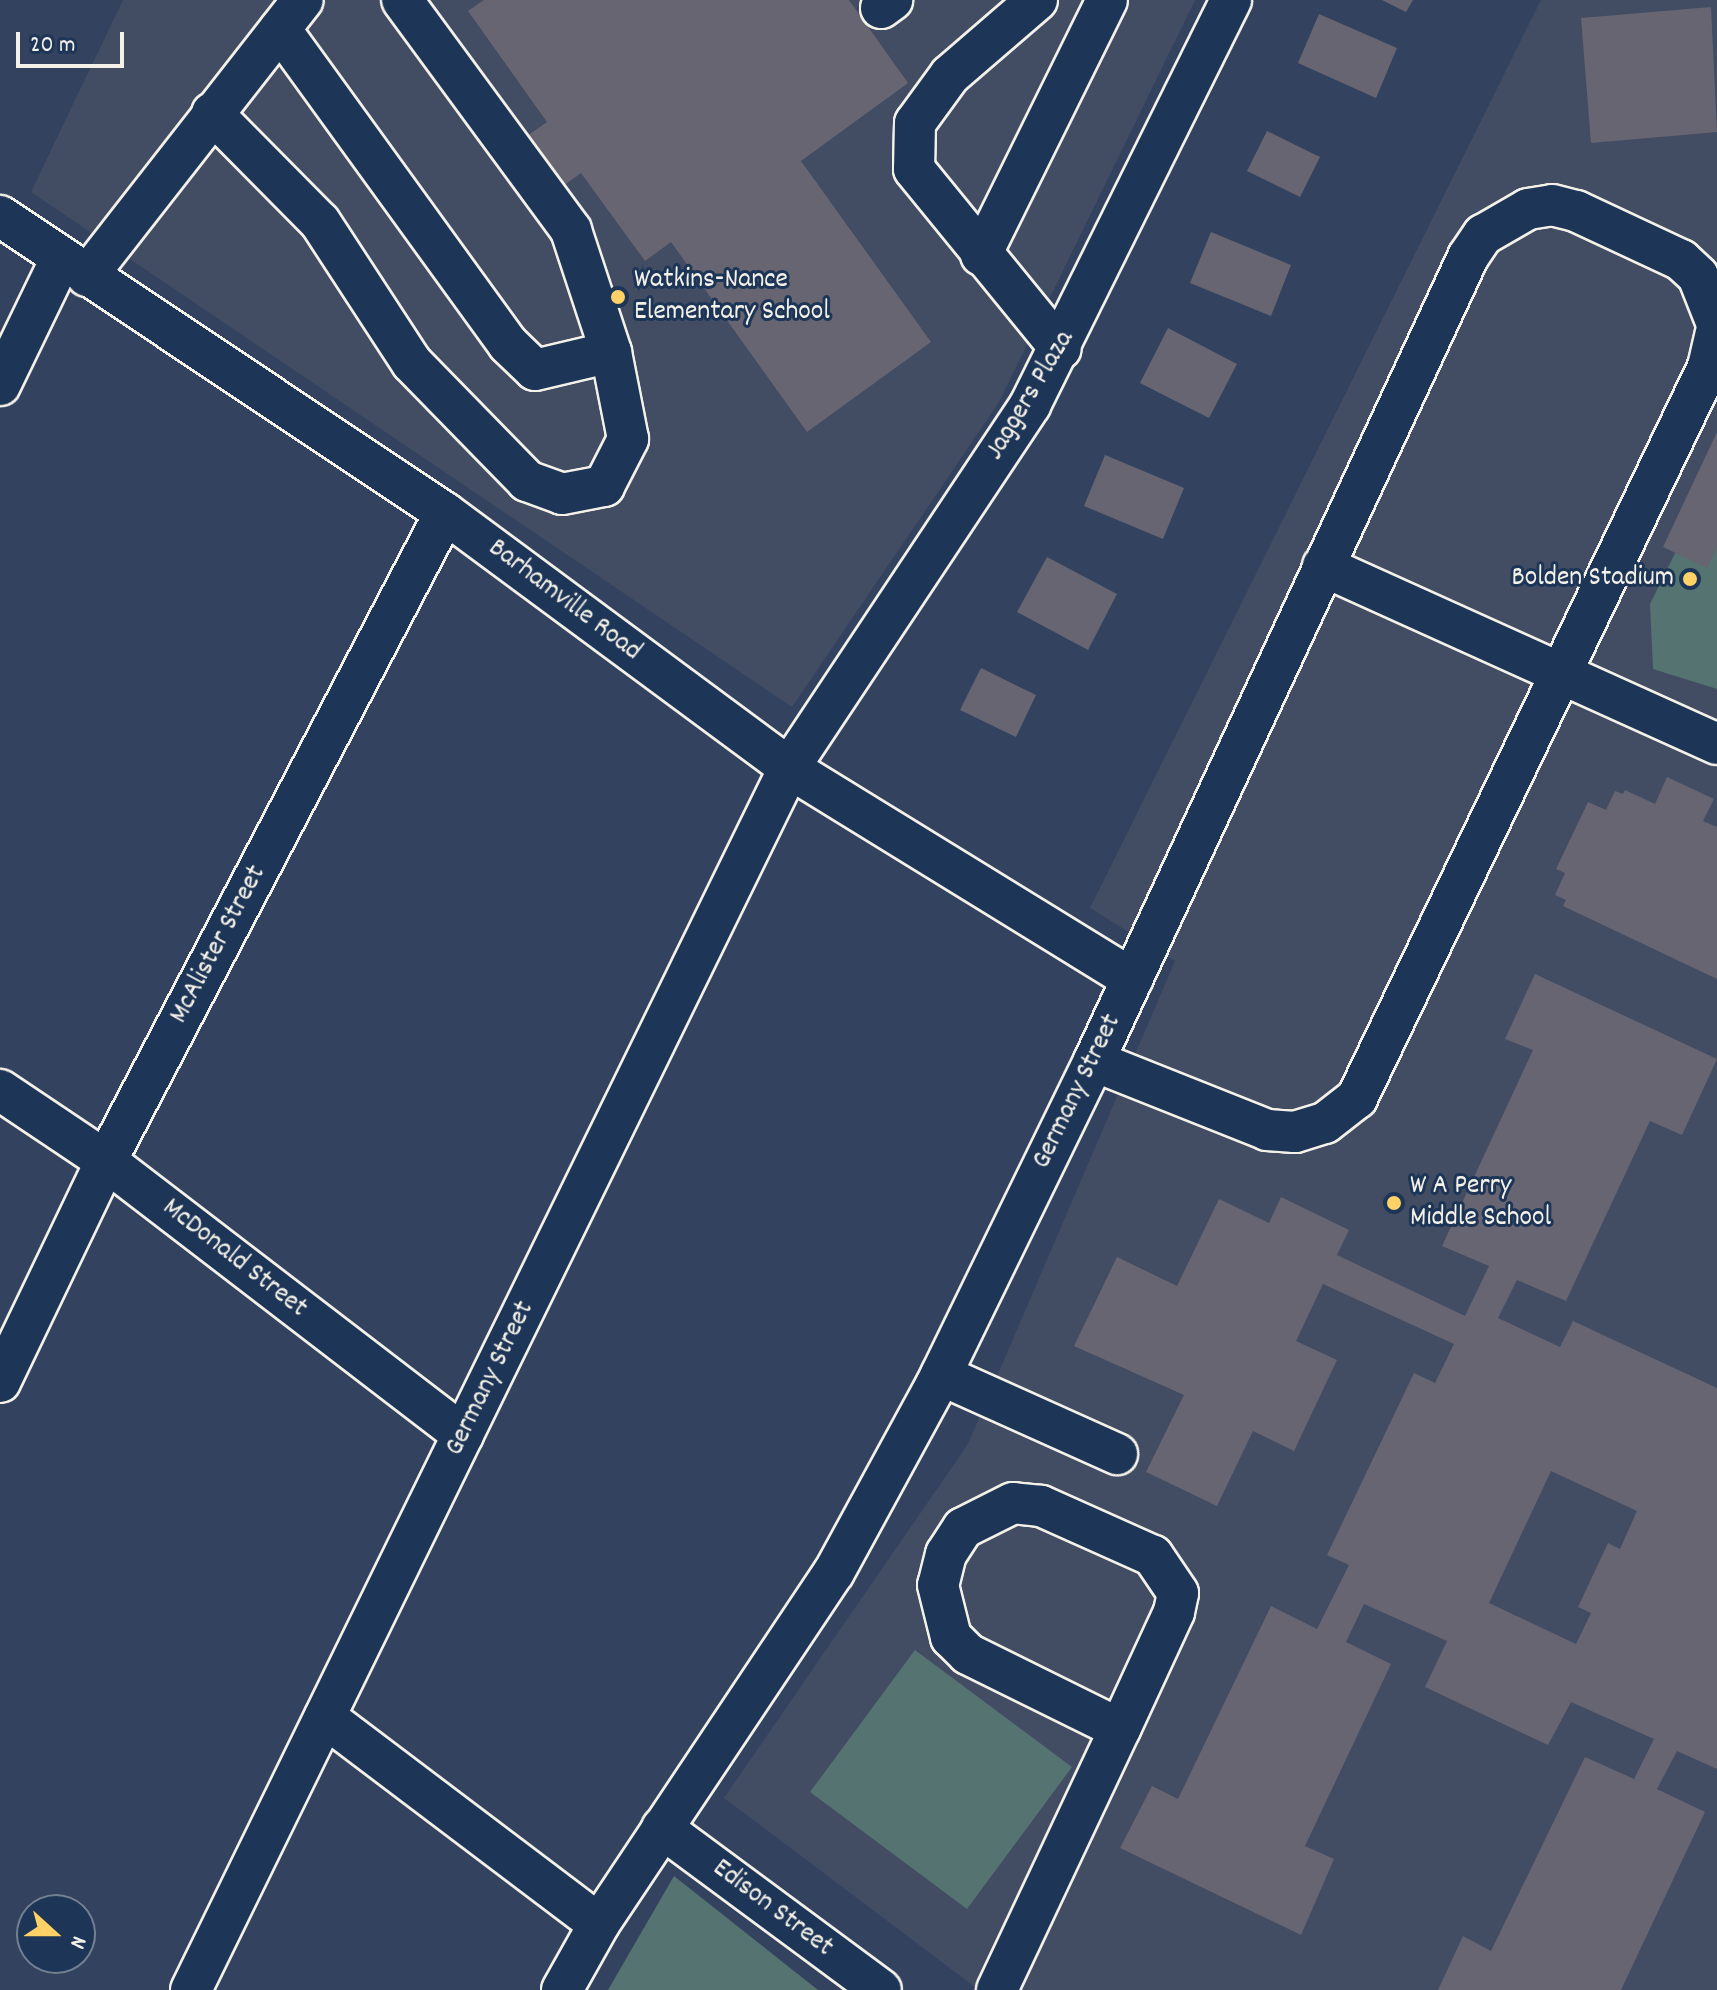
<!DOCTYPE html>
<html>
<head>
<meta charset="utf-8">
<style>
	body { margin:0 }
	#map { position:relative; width:1717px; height:1990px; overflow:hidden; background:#33435f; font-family:Dekko,sans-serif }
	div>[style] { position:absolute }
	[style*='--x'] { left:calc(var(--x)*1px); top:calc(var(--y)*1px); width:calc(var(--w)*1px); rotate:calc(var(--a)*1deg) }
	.built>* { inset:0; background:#424d64 }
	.green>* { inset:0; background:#557371 }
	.building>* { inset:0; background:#666571 }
	.roads { filter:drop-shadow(2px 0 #f4f1e8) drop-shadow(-2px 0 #f4f1e8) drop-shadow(0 2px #f4f1e8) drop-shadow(0 -2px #f4f1e8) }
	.minor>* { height:40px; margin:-20px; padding:0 20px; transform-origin:20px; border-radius:20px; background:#1d3557 }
	.dots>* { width:22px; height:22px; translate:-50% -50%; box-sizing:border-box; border:4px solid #1d3557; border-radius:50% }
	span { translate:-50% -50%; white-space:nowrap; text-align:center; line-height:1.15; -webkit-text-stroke:6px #1d3557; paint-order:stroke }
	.poi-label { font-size:28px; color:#f4f1e8 }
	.left { translate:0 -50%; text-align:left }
	.right { translate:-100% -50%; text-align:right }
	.street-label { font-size:28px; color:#f4f1e8 }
	.north { position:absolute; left:16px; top:1894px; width:80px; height:80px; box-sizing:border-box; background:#1d3557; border:2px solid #738091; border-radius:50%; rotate:111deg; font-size:22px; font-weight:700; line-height:32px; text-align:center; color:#f4f1e8 }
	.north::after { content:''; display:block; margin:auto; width:28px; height:36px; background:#ffd166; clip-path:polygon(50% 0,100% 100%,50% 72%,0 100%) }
	.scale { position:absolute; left:16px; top:32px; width:108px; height:36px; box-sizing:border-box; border:4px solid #f4f1e8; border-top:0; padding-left:10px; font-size:24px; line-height:28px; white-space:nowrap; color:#f4f1e8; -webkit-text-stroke:6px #1d3557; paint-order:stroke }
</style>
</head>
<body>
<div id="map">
	<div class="built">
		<i style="clip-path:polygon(123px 0,1195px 0,999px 402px,792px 707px,31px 192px)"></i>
		<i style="clip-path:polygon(1541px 0,1717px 0,1717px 1990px,979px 1990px,724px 1798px,968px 1444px,1175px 961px,1090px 908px)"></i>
	</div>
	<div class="green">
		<i style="clip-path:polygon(1717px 468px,1717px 689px,1653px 669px,1650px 604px)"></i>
		<i style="clip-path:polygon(915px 1650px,1072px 1767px,967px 1909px,810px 1792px)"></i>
		<i style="clip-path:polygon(674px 1876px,818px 1990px,608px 1990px)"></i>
	</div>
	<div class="building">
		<i style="clip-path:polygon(484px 0,849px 0,908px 83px,801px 161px,931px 342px,807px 432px,671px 242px,645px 261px,581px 173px,563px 186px,527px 136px,547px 122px,468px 11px)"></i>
		<i style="clip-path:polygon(1382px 0,1413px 0,1406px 12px)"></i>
		<i style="clip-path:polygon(1711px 7px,1717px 132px,1591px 143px,1581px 18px)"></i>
		<i style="clip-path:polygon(1319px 14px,1397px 48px,1376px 98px,1298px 63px)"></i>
		<i style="clip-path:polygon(1267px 131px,1320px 157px,1300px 197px,1247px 171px)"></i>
		<i style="clip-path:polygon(1211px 232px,1291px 265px,1271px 316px,1190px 283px)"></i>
		<i style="clip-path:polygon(1168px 328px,1237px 364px,1209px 418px,1140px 383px)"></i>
		<i style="clip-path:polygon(1717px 432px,1717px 547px,1707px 568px,1663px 547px)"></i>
		<i style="clip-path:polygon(1105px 455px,1184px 488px,1163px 539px,1084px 506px)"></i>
		<i style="clip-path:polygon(1047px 557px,1117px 594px,1088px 650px,1017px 612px)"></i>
		<i style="clip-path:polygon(981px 668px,1036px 695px,1016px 737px,960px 710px)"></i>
		<i style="clip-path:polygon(1667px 777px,1714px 799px,1703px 821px,1717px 827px,1717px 979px,1563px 906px,1566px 900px,1555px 895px,1565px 873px,1556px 869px,1588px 802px,1606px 810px,1615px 791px,1623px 794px,1625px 790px,1655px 804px)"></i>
		<i style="clip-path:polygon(evenodd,1535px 974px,1717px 1059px,1682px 1135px,1650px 1121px,1566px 1301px,1517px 1280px,1498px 1318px,1560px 1347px,1573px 1321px,1717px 1388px,1717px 1769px,1677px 1751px,1657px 1789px,1705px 1812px,1621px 1990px,1438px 1990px,1463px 1936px,1491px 1951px,1585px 1757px,1634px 1779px,1654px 1739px,1571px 1702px,1548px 1745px,1425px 1687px,1447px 1641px,1364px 1604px,1346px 1642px,1391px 1664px,1305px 1846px,1334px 1859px,1301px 1935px,1120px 1848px,1152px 1786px,1178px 1799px,1271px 1606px,1317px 1629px,1349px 1565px,1327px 1555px,1414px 1373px,1435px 1383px,1454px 1344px,1323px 1284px,1296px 1341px,1337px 1360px,1294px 1451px,1253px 1431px,1217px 1506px,1146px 1472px,1184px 1395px,1074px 1346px,1117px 1257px,1177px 1286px,1219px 1199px,1269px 1223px,1281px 1197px,1349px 1230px,1337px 1255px,1465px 1316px,1489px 1266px,1442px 1246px,1533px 1050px,1505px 1039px,1535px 974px,1551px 1471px,1637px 1511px,1620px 1549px,1608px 1543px,1578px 1607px,1591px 1613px,1576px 1644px,1489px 1603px,1551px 1471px)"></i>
	</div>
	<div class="roads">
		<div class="minor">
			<i style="--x:1037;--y:0;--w:115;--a:139.2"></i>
			<i style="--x:950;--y:75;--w:59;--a:126.1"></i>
			<i style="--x:915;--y:123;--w:46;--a:91.2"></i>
			<i style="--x:914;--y:169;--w:232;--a:50.8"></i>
			<i style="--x:881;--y:8;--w:14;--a:-36"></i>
			<i style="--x:280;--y:29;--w:389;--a:54.1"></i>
			<i style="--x:508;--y:344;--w:37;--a:44"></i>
			<i style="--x:535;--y:370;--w:78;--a:-13.3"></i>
			<i style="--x:212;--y:113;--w:153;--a:45.3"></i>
			<i style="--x:320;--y:222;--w:168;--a:56.9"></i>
			<i style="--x:412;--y:363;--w:165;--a:45.7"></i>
			<i style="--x:527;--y:481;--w:37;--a:20"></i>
			<i style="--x:562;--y:494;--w:43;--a:-10.8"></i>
			<i style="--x:604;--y:486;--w:53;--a:-62.9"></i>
			<i style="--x:628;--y:439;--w:89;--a:-101.1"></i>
			<i style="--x:611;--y:352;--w:128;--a:-108.2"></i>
			<i style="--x:571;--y:230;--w:285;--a:-126.3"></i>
			<i style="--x:0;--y:216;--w:535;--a:33.72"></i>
			<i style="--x:445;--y:513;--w:428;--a:36.5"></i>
			<i style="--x:789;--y:768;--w:403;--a:31.6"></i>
			<i style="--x:981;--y:255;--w:284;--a:-63.7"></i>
			<i style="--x:87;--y:276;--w:350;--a:-52"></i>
			<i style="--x:0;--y:385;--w:140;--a:-64.2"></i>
			<i style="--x:1323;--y:566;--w:432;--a:24.3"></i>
			<i style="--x:1094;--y:1061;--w:186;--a:21.7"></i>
			<i style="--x:1267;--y:1130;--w:28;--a:4"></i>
			<i style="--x:1295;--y:1132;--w:31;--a:-17"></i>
			<i style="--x:1325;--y:1123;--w:41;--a:-38"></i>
			<i style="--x:1357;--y:1098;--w:811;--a:-64.35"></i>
			<i style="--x:1708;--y:367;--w:40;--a:-77"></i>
			<i style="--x:0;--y:1090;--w:128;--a:33.8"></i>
			<i style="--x:106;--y:1161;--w:450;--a:37.5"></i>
			<i style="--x:941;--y:1375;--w:193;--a:24.2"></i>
			<i style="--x:0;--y:1382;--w:245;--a:-64.4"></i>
			<i style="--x:106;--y:1161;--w:731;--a:-62.38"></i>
			<i style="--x:325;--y:1717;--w:343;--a:37.1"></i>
			<i style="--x:662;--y:1828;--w:272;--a:36.5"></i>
			<i style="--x:191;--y:1990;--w:1360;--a:-63.92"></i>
			<i style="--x:789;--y:768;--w:436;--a:-56.4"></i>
			<i style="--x:1030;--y:405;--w:452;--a:-63.6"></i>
			<i style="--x:562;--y:1990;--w:76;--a:-60.7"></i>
			<i style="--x:599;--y:1924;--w:423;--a:-56.3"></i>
			<i style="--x:834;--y:1572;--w:213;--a:-61.4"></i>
			<i style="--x:936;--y:1385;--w:360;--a:-64"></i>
			<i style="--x:1094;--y:1061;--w:887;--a:-65.05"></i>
			<i style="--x:1468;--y:257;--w:27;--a:-56"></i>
			<i style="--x:1483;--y:235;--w:52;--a:-30"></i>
			<i style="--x:1528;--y:209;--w:24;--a:-9"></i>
			<i style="--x:1552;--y:205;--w:25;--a:14"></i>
			<i style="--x:1576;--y:211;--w:116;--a:25"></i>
			<i style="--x:1681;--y:260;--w:23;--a:43"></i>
			<i style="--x:1698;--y:276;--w:52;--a:68.4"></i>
			<i style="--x:997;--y:1990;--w:289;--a:-64.8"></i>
			<i style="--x:1120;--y:1729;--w:129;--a:-65.2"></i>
			<i style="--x:1174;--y:1612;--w:19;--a:-78"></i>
			<i style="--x:1178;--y:1593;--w:45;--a:-124"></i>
			<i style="--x:1153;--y:1556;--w:123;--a:-155.9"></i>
			<i style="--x:1041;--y:1506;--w:28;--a:-174"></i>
			<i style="--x:1013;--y:1503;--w:56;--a:153.4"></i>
			<i style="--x:963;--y:1528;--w:31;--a:123"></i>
			<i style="--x:946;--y:1554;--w:32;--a:104"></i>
			<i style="--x:938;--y:1585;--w:54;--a:76"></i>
			<i style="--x:951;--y:1637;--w:24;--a:45"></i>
			<i style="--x:968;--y:1654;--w:169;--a:26.3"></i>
		</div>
	</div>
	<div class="dots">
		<i style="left:618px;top:297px;background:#ffd166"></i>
		<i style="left:1690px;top:579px;background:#ffd166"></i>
		<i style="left:1394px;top:1203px;background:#ffd166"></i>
	</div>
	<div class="poi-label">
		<span class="left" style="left:634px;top:297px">Watkins-Nance<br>Elementary School</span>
		<span class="right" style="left:1674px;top:579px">Bolden Stadium</span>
		<span class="left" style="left:1410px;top:1203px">W A Perry<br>Middle School</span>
	</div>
	<div class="street-label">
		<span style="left:1031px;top:396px;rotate:-59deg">Jaggers Plaza</span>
		<span style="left:564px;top:601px;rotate:37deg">Barhamville Road</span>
		<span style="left:219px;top:945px;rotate:-62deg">McAlister Street</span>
		<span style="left:1078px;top:1092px;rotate:-64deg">Germany Street</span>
		<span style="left:234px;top:1259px;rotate:38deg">McDonald Street</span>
		<span style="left:491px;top:1379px;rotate:-64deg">Germany Street</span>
		<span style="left:772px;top:1909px;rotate:37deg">Edison Street</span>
	</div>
	<div class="north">N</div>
	<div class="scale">20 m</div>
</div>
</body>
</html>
